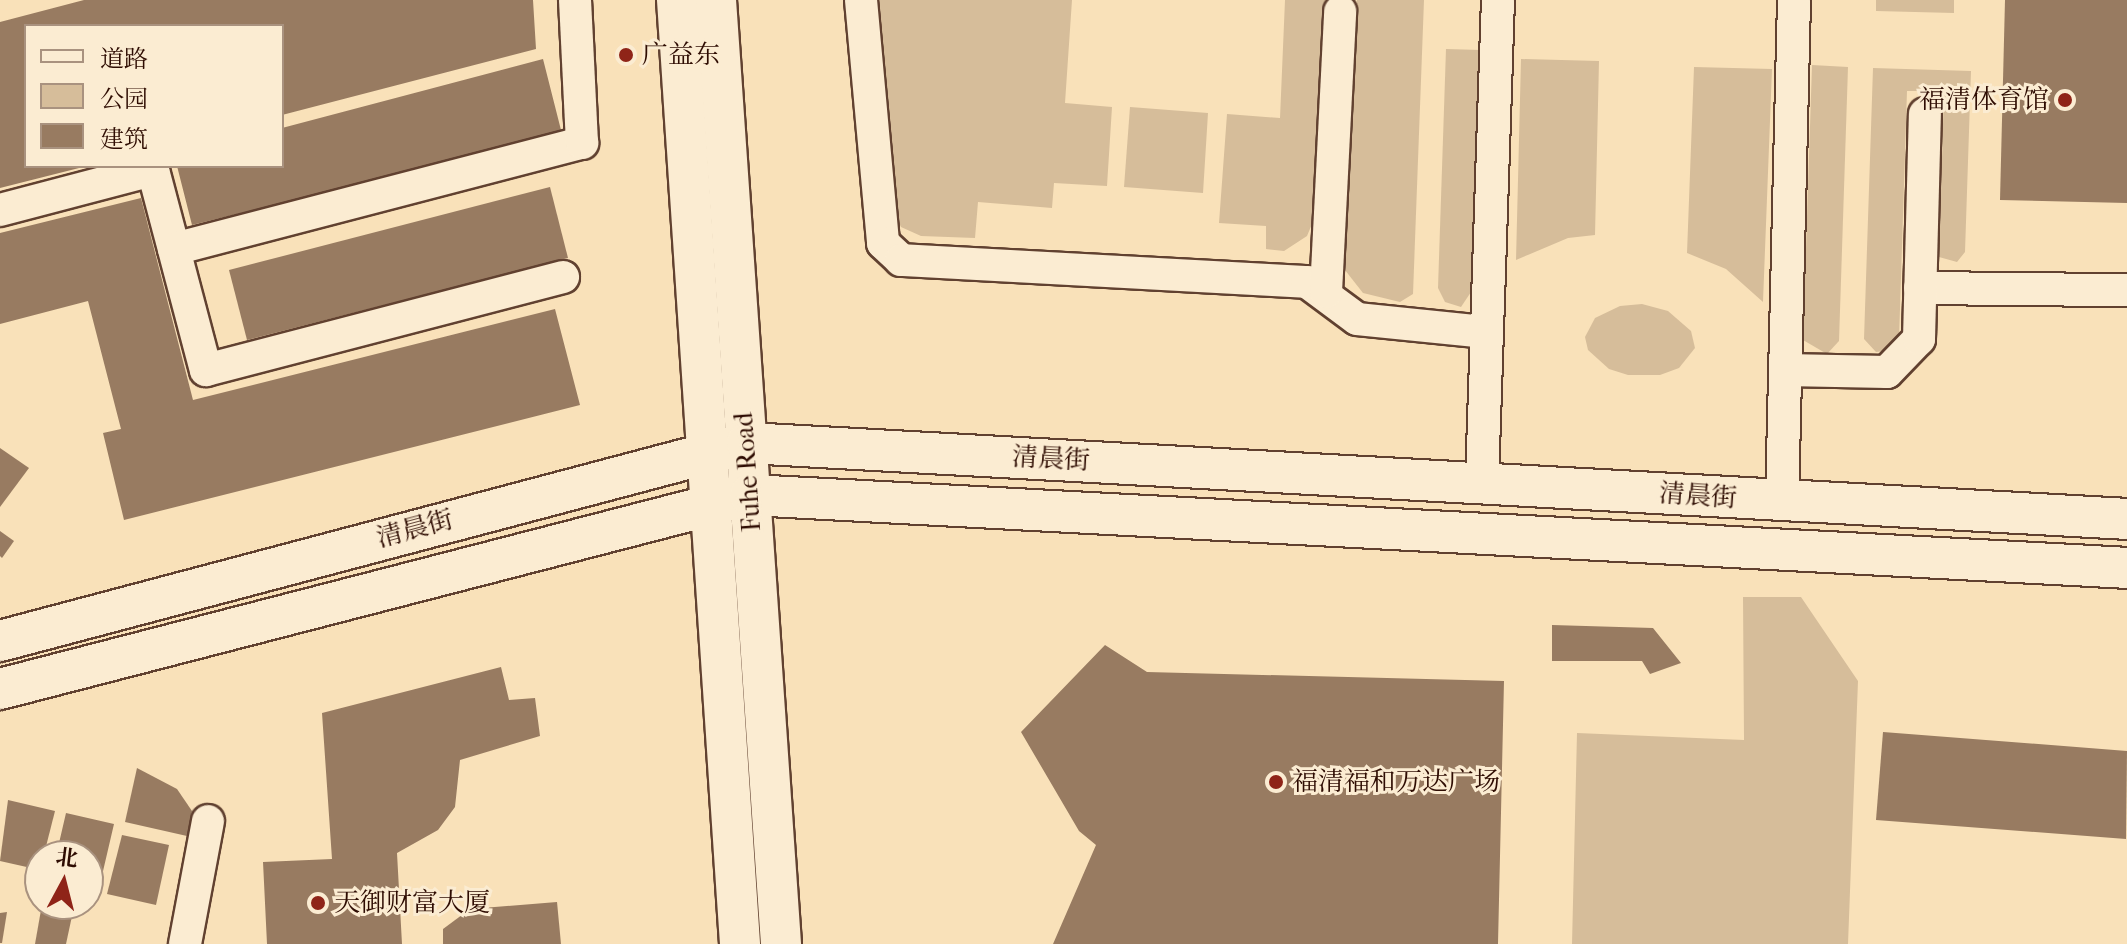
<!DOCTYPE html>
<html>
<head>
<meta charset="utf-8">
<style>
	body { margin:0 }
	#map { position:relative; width:2127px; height:944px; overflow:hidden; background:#f9e1b9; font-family:"IM FELL French Canon","Noto Serif SC",serif }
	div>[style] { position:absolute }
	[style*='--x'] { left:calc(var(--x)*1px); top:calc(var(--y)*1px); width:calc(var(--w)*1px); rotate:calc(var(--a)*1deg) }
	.green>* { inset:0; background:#d6bd9a }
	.building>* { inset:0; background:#987b61 }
	.roads { filter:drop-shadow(2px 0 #614130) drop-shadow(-2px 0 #614130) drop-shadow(0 2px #614130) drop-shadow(0 -2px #614130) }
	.minor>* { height:32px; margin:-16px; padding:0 16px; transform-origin:16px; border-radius:16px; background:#fbecd2 }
	.tertiary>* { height:40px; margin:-20px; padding:0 20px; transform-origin:20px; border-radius:20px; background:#fbecd2 }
	.dots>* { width:22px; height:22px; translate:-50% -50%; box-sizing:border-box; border:4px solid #fbecd2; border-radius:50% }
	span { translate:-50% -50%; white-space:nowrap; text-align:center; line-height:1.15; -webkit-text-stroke:6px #fbecd2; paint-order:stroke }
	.poi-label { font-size:26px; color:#2e0c02 }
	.left { translate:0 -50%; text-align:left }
	.right { translate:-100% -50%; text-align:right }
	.street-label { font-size:26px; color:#2e0c02 }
	.legend { position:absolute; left:24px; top:24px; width:260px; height:144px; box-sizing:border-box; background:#fbecd2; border:2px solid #a9927f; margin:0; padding:10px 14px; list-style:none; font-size:24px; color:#2e0c02 }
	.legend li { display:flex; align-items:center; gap:16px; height:40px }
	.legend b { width:40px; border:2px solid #a9927f }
	.north { position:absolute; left:24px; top:840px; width:80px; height:80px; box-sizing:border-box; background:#fbecd2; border:2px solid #a9927f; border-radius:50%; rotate:7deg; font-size:22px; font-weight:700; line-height:32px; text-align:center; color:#2e0c02 }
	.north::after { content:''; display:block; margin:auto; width:28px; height:36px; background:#8f2418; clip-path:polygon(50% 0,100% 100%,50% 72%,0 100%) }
</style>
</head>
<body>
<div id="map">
	<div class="green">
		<i style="clip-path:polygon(878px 0,1072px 0,1065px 103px,1112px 107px,1107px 186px,1054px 183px,1052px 208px,978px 202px,975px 238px,921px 236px,901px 227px,893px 211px)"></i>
		<i style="clip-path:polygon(1285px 0,1325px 0,1312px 224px,1307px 236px,1284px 251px,1266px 249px,1266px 226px,1219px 223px,1227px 114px,1280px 118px)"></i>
		<i style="clip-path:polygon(1357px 0,1424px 0,1413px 294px,1400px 302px,1363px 293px,1341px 265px)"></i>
		<i style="clip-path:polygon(1876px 0,1954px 0,1954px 13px,1876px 11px)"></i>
		<i style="clip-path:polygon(1446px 49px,1481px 50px,1473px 289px,1461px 307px,1445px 302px,1438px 288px)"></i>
		<i style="clip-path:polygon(1521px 59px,1599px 61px,1595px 235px,1568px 238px,1516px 260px)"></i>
		<i style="clip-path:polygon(1812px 65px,1848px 67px,1839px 341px,1827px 354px,1803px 340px)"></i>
		<i style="clip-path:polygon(1694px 67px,1772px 69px,1763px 302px,1726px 269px,1687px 253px)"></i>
		<i style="clip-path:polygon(1873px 68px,1971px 71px,1965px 252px,1957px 262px,1939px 257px,1944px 91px,1907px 91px,1899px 340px,1885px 351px,1876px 352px,1864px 339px)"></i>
		<i style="clip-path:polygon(1130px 107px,1208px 113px,1203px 193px,1124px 187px)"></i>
		<i style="clip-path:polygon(1642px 304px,1668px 311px,1691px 331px,1695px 348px,1679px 368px,1660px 375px,1628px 375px,1609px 369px,1588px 350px,1585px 337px,1595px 318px,1620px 306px)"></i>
		<i style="clip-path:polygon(1743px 597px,1801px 597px,1858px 681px,1848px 944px,1572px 944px,1577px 733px,1744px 740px)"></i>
	</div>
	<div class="building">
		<i style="clip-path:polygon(84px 0,533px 0,536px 49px,282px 115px,282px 26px,26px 26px,26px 166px,83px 167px,0 188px,0 22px)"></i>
		<i style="clip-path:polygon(2005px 0,2127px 0,2127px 203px,2000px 200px)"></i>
		<i style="clip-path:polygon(543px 59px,562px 134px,192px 225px,177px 166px,282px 166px,282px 128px)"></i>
		<i style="clip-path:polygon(550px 187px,568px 258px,247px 340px,229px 270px)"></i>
		<i style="clip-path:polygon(141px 198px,193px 400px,555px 309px,580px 405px,124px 520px,103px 433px,121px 429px,88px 301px,0 324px,0 233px)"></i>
		<i style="clip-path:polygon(0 448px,29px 468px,0 507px)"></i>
		<i style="clip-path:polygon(0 531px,14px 541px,2px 558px,0 556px)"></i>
		<i style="clip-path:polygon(1552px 625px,1653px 628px,1681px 663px,1650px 674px,1642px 661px,1552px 661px)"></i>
		<i style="clip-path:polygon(1105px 645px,1147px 672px,1504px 681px,1498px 944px,1053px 944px,1096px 845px,1079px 831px,1021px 732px)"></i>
		<i style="clip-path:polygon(501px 667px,509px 700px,535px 698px,540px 736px,460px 760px,455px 807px,438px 830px,397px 853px,402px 944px,267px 944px,263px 862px,332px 859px,322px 713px)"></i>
		<i style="clip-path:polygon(1883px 732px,2127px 751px,2126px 839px,1876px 820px)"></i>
		<i style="clip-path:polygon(137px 768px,177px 789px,192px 811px,187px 836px,125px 822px)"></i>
		<i style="clip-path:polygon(8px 800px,55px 811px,40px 870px,0 861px)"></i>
		<i style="clip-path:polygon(66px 813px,114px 824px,100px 884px,88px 881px,88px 856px,56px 856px)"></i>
		<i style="clip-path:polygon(122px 835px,169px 845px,156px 905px,107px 894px)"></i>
		<i style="clip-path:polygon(557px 902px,561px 944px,443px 944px,443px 929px,470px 909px)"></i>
		<i style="clip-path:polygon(41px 910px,72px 916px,66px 944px,35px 944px)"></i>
		<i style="clip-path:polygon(7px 912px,2px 943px,0 943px,0 913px)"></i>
	</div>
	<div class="roads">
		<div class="minor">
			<i style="--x:861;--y:0;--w:244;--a:84.8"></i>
			<i style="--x:883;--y:243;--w:25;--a:43"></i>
			<i style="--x:901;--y:260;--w:407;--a:3.1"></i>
			<i style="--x:1307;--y:282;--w:62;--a:36.5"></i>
			<i style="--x:1357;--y:319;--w:130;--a:5.8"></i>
			<i style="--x:0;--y:210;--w:158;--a:-14.7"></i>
			<i style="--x:153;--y:170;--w:207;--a:75.2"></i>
			<i style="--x:206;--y:370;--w:369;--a:-14.6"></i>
			<i style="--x:174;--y:249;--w:422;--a:-14.6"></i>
			<i style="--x:582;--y:143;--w:143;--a:-92.8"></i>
			<i style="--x:1920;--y:288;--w:207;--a:0.6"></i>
			<i style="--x:1326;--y:292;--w:281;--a:-87.1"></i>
			<i style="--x:1785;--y:370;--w:102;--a:1.1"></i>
			<i style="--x:1887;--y:372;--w:46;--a:-45.9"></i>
			<i style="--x:1919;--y:339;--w:225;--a:-88.5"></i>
			<i style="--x:1482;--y:481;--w:481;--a:-88.1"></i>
			<i style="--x:1782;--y:502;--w:502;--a:-88.63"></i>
			<i style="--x:185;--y:944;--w:125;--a:-79.4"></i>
		</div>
		<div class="tertiary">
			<i style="--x:677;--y:0;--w:946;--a:86.18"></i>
			<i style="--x:716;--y:0;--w:946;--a:86.06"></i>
			<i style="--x:0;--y:641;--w:773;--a:-14.85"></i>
			<i style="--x:747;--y:443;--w:1382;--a:3.15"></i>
			<i style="--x:0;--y:689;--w:775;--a:-14.5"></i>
			<i style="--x:750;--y:495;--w:1379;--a:3.03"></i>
		</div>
	</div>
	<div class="dots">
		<i style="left:626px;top:55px;background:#8f2418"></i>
		<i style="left:2065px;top:100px;background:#8f2418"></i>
		<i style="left:1276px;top:782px;background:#8f2418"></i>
		<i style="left:318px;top:903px;background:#8f2418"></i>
	</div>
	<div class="poi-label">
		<span class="left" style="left:642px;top:55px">广益东</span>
		<span class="right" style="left:2049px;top:100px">福清体育馆</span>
		<span class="left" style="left:1292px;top:782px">福清福和万达广场</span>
		<span class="left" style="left:334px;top:903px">天御财富大厦</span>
	</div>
	<div class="street-label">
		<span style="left:1051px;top:459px;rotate:3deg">清晨街</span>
		<span style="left:748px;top:472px;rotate:-94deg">Fuhe Road</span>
		<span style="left:1698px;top:496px;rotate:4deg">清晨街</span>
		<span style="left:415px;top:529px;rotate:-15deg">清晨街</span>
	</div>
	<ul class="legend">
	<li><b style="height:10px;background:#fbecd2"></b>道路</li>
	<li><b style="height:22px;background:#d6bd9a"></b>公园</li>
	<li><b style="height:22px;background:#987b61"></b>建筑</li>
	</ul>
	<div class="north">北</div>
</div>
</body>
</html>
